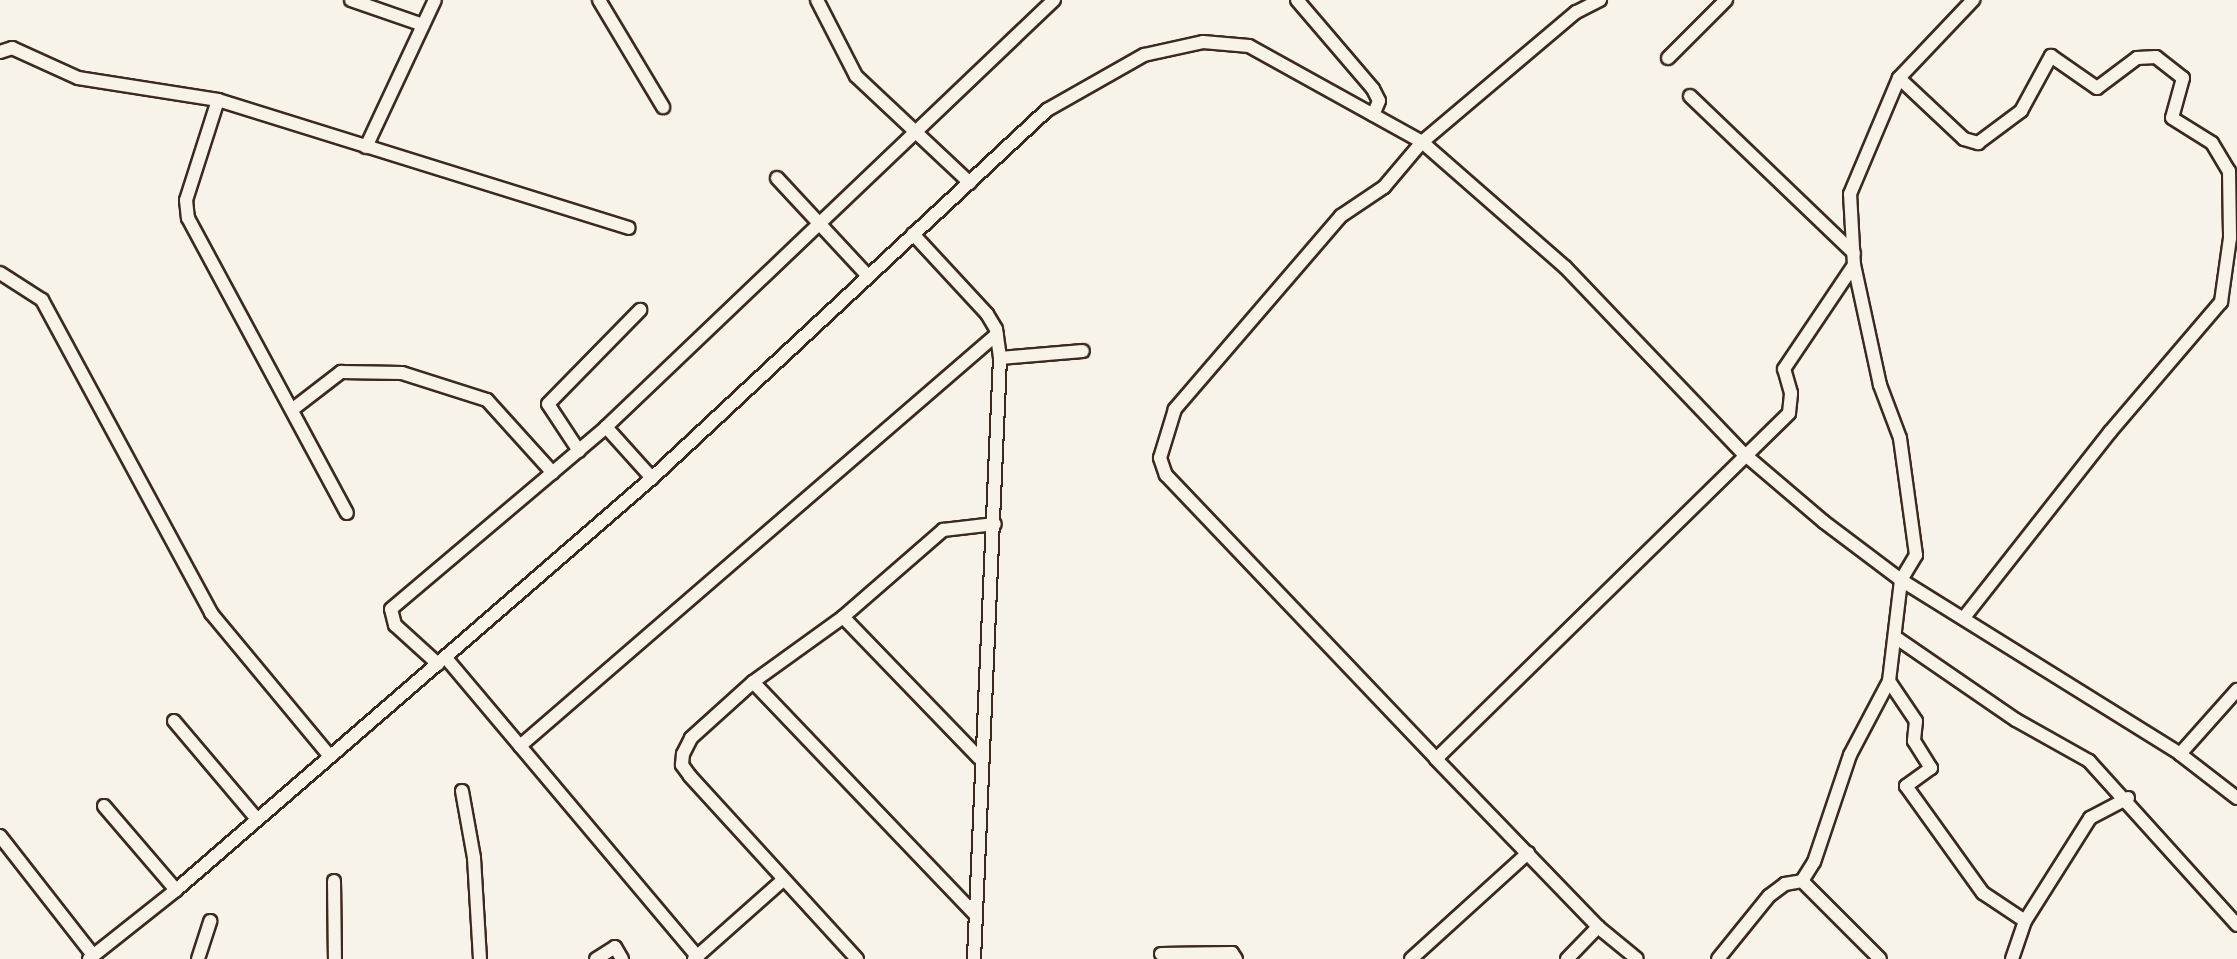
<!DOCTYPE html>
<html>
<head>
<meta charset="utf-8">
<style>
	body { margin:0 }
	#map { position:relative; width:2237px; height:959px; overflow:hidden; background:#f7f3e8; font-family:Pangolin,sans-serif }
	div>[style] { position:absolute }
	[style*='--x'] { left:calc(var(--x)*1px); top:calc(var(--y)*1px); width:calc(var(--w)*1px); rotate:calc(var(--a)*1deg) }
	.roads { filter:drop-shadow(2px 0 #3b2a1e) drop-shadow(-2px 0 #3b2a1e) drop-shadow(0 2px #3b2a1e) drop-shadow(0 -2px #3b2a1e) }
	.minor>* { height:12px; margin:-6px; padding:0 6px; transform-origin:6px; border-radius:6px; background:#f7f3e8 }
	span { translate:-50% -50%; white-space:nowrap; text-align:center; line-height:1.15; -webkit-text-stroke:5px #f7f3e8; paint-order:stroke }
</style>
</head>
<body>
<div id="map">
	<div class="roads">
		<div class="minor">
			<i style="--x:351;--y:0;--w:76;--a:19.1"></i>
			<i style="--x:599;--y:0;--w:125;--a:59.1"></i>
			<i style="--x:817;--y:0;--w:85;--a:62.8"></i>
			<i style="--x:856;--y:76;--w:156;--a:43.2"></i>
			<i style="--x:1297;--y:0;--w:117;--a:49.5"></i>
			<i style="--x:1373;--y:89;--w:13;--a:63"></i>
			<i style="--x:1379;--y:101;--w:15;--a:113"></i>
			<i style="--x:1600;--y:0;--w:27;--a:153"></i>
			<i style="--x:1576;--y:12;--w:202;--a:139.8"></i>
			<i style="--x:1422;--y:142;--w:59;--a:130.2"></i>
			<i style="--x:1384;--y:187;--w:52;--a:146"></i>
			<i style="--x:1341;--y:216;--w:255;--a:130.7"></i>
			<i style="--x:1175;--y:409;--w:51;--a:107"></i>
			<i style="--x:1160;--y:458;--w:18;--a:71"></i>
			<i style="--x:1166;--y:475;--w:392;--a:46.4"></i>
			<i style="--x:1436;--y:759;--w:233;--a:46"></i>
			<i style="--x:1598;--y:927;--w:50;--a:39.4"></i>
			<i style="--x:0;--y:52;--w:13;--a:-18"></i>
			<i style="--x:12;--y:48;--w:72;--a:24.4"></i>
			<i style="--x:78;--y:78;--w:142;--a:8.9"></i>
			<i style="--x:218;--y:100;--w:430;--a:17.3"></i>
			<i style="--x:1668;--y:58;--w:82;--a:-45"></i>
			<i style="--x:1899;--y:78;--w:89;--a:43.2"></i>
			<i style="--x:1964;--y:139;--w:15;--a:16"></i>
			<i style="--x:1978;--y:143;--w:54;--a:-36.7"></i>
			<i style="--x:2021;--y:111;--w:63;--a:-61.4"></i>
			<i style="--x:2051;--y:56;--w:56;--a:34.8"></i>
			<i style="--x:2097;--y:88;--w:50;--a:-36.9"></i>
			<i style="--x:2137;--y:58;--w:19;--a:-3"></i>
			<i style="--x:2156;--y:57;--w:34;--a:38"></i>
			<i style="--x:2183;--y:78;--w:41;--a:105.4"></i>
			<i style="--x:2172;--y:118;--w:47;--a:32"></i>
			<i style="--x:2212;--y:143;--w:33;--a:59"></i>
			<i style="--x:2229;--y:171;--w:67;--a:89.1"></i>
			<i style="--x:2230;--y:238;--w:65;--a:98"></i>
			<i style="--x:2221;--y:302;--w:171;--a:130.5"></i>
			<i style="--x:2110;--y:432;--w:234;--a:128.2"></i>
			<i style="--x:1690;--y:96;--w:227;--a:43.8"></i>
			<i style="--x:218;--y:100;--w:105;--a:107.7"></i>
			<i style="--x:186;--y:200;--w:18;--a:84"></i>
			<i style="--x:188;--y:218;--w:335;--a:61.7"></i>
			<i style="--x:366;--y:147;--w:162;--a:-64.9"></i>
			<i style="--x:777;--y:178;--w:134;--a:47.1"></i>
			<i style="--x:913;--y:234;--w:109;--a:47.2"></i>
			<i style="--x:987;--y:314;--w:17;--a:59"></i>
			<i style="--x:996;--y:329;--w:29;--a:82"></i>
			<i style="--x:1000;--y:358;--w:602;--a:92.48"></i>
			<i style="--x:0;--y:273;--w:50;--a:32.7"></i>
			<i style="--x:42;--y:300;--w:356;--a:61.6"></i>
			<i style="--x:211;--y:613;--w:185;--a:50.3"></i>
			<i style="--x:1000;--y:358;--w:83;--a:-4.8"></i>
			<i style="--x:293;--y:409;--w:61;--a:-37.6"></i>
			<i style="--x:341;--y:372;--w:61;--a:0.9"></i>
			<i style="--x:402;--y:373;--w:89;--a:17.6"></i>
			<i style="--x:487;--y:400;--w:98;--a:47.9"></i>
			<i style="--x:606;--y:427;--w:69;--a:48"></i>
			<i style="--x:579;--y:451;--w:56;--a:-123.4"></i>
			<i style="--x:548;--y:404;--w:132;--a:-45.6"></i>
			<i style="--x:843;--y:617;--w:196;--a:46"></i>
			<i style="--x:1898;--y:639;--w:143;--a:34.5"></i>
			<i style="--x:2016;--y:720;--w:84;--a:29.3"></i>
			<i style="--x:2089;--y:761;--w:221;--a:47.9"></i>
			<i style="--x:446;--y:658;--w:391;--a:49.9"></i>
			<i style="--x:438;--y:664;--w:58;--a:-137.8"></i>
			<i style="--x:395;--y:625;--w:16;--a:-104"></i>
			<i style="--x:391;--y:609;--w:282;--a:-40.2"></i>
			<i style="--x:606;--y:427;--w:619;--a:-43.63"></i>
			<i style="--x:1889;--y:681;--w:48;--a:56"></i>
			<i style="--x:1916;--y:721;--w:20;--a:96"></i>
			<i style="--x:1914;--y:741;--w:32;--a:58"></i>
			<i style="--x:1931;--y:768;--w:31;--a:144"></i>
			<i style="--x:1906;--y:786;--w:132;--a:54.3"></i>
			<i style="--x:1983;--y:893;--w:50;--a:33.7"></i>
			<i style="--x:753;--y:682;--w:320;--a:46.3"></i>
			<i style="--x:174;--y:721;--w:126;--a:49.8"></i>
			<i style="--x:520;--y:746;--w:630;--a:-40.82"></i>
			<i style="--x:2180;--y:754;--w:86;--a:-48.3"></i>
			<i style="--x:1436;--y:759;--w:494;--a:-44.4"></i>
			<i style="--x:1789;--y:413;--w:20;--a:-84"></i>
			<i style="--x:1791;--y:393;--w:25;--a:-106"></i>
			<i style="--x:1784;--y:369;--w:125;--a:-56.1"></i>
			<i style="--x:462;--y:791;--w:68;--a:79.8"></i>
			<i style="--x:474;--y:858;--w:101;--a:86.6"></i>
			<i style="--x:104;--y:806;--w:111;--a:49.4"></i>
			<i style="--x:0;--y:836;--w:151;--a:52"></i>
			<i style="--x:334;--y:881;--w:78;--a:89.3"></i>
			<i style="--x:1802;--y:881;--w:110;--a:45"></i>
			<i style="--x:1161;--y:954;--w:71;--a:-0.8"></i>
			<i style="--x:1232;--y:953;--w:7;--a:56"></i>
			<i style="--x:89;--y:959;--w:111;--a:-38.4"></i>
			<i style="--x:176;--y:890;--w:630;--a:-40.88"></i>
			<i style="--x:652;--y:478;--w:540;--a:-42.97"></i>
			<i style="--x:1047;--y:110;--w:112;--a:-29.6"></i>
			<i style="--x:1144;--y:55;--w:60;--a:-12.4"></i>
			<i style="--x:1203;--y:42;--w:46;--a:5"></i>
			<i style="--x:1249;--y:46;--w:198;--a:29"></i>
			<i style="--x:1422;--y:142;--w:190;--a:41.2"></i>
			<i style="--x:1565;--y:267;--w:257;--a:46.3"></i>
			<i style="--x:1743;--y:453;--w:106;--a:40.4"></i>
			<i style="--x:1824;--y:522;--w:96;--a:37"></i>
			<i style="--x:1901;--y:580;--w:329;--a:31.9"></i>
			<i style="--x:2180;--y:754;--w:72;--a:37.7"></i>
			<i style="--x:198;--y:959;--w:40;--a:-72"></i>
			<i style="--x:596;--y:959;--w:22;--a:-32"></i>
			<i style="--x:615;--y:947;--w:14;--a:60"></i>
			<i style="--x:694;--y:959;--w:119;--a:-41.6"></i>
			<i style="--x:857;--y:959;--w:248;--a:-132.4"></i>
			<i style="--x:690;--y:776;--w:14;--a:-126"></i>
			<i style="--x:682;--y:765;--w:11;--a:-85"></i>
			<i style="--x:683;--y:754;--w:18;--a:-63"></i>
			<i style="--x:691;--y:738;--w:84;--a:-42.1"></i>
			<i style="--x:753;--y:682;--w:111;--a:-35.8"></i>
			<i style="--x:843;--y:617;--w:133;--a:-41"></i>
			<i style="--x:943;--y:530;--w:52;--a:-6.6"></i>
			<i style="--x:1411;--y:959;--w:158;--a:-42.2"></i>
			<i style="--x:1567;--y:959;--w:45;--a:-45.9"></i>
			<i style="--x:1718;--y:959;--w:81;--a:-51"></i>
			<i style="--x:1769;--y:896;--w:20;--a:-37"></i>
			<i style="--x:1785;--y:884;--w:17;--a:-10"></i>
			<i style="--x:1802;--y:881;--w:22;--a:-58"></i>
			<i style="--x:1814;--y:862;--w:113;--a:-71.4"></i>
			<i style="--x:1850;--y:755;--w:84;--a:-62.2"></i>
			<i style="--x:1889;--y:681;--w:102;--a:-83.2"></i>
			<i style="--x:1901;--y:580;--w:29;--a:-59"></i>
			<i style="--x:1916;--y:555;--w:118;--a:-97.8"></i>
			<i style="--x:1900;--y:438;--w:57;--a:-110.7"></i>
			<i style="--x:1880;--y:385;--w:123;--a:-102.2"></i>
			<i style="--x:1854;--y:265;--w:71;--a:-93.2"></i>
			<i style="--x:1850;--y:194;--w:126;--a:-67.1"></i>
			<i style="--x:1899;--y:78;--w:108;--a:-46.5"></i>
			<i style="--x:2012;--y:959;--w:40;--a:-71.1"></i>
			<i style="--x:2025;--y:921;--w:122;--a:-57.7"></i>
			<i style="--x:2090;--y:818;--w:43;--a:-27.8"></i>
		</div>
	</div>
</div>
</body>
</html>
